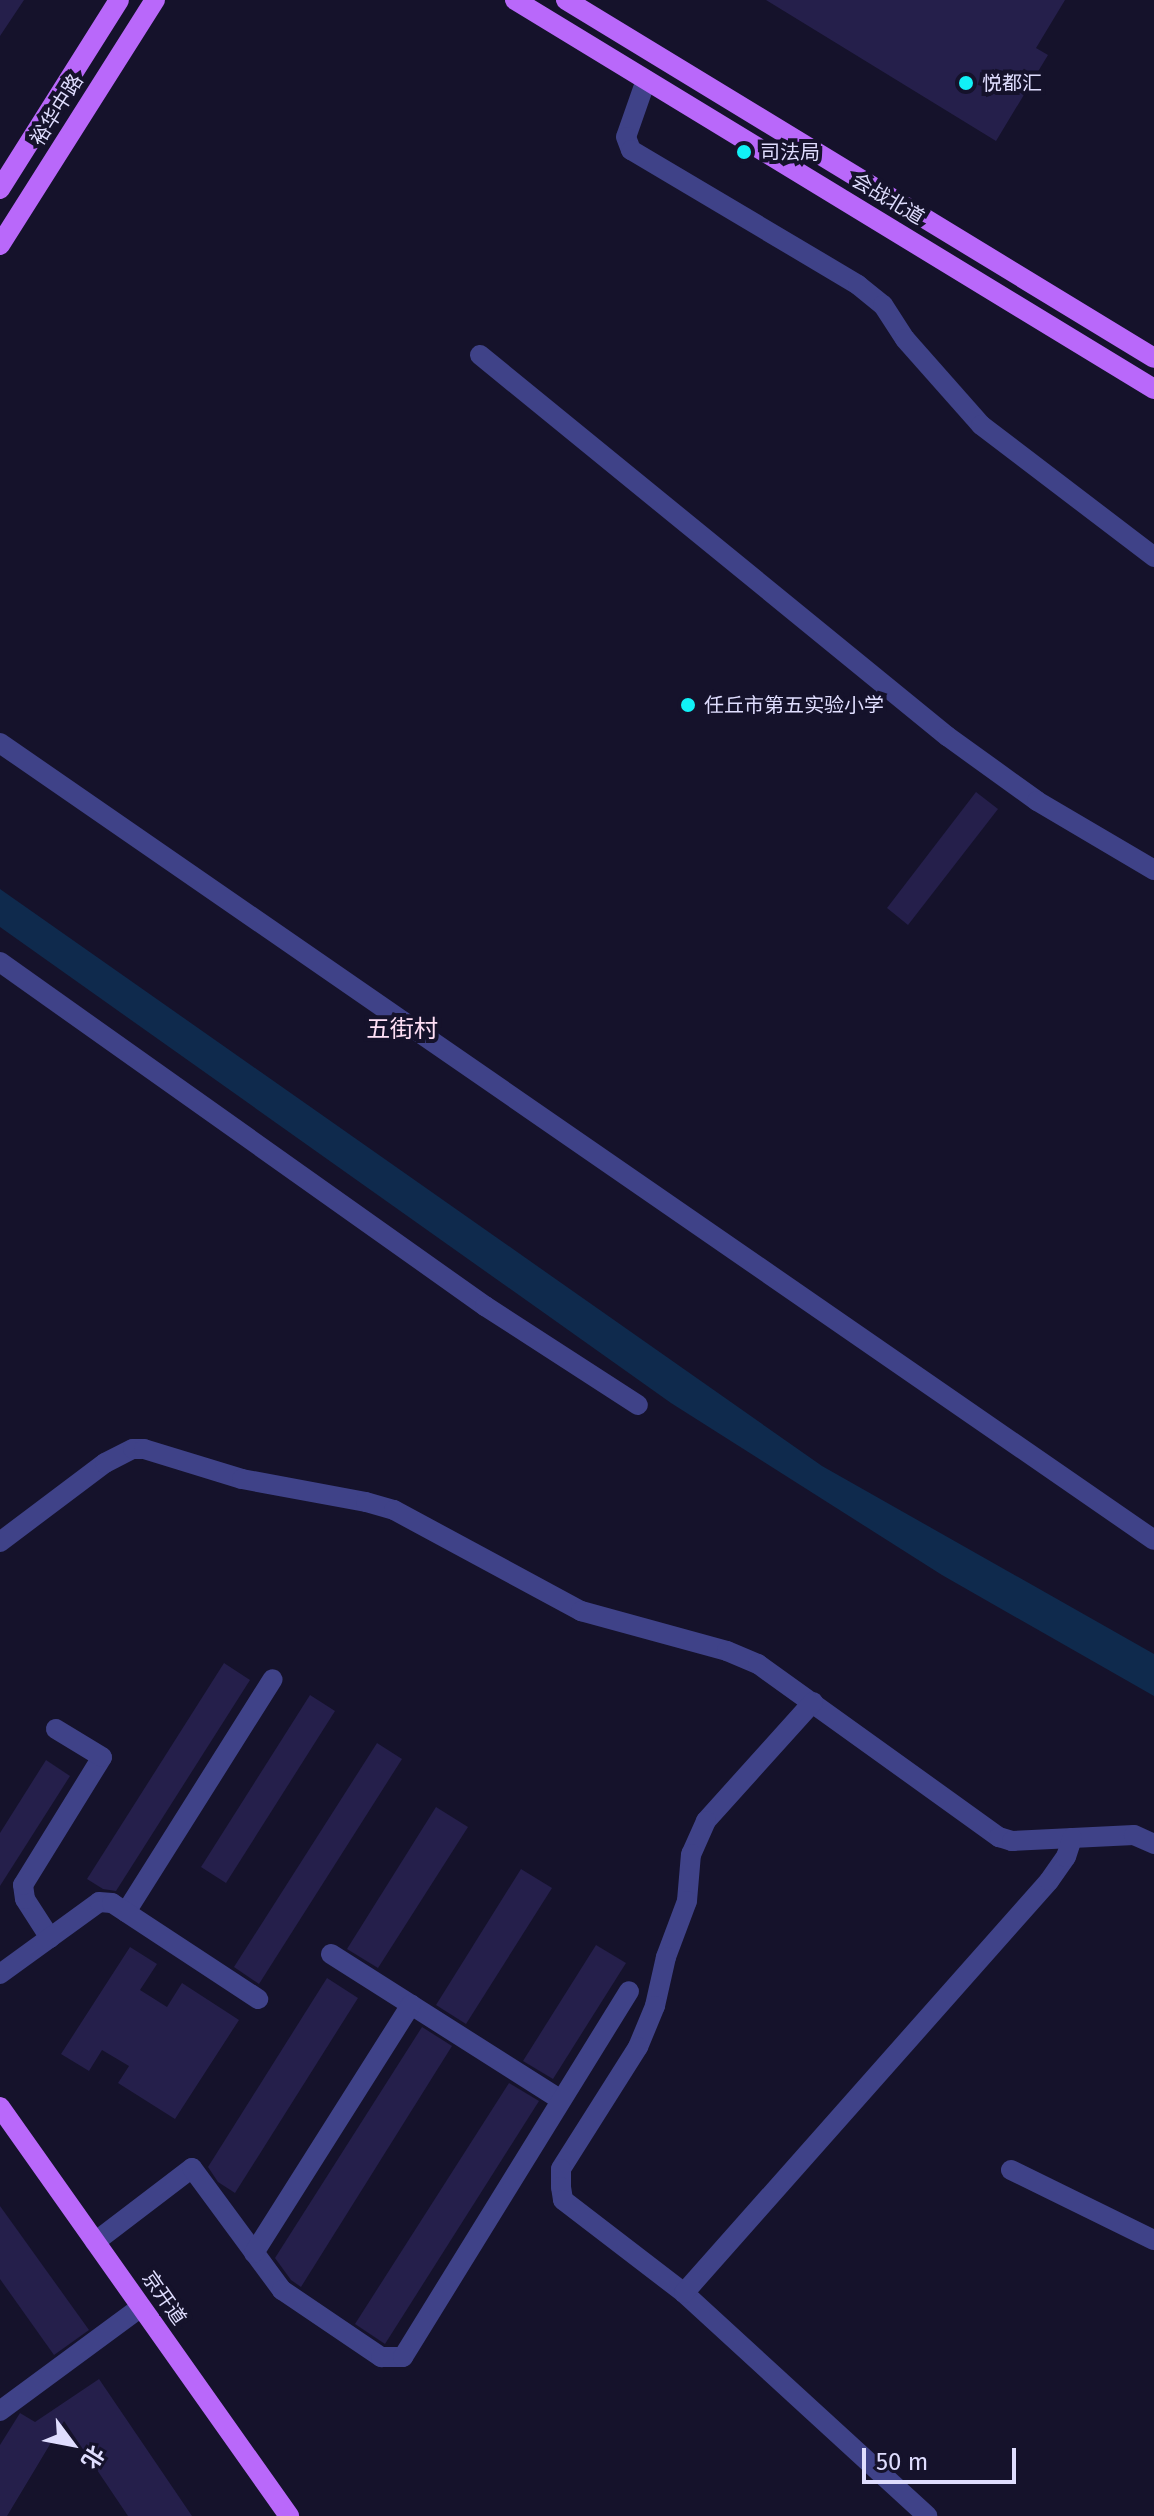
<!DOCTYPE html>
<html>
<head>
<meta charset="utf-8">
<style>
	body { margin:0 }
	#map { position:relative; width:1154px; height:2516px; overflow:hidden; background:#15122b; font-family:"Fira Sans","Noto Sans SC",sans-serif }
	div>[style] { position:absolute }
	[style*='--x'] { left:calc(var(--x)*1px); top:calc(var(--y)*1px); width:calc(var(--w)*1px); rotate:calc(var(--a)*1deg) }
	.water>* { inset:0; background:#0f2a4d }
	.building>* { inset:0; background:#251f4b }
	.minor>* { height:20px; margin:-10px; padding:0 10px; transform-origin:10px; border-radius:10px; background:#3f4288 }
	.major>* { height:20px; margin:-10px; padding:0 10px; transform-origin:10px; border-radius:10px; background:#b968fa }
	.dots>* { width:22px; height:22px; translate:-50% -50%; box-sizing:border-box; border:4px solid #15122b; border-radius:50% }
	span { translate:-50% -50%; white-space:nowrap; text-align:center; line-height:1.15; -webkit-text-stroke:8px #15122b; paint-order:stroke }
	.poi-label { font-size:20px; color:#dfddfe }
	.left { translate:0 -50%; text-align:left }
	.street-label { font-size:20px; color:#dfddfe }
	.quarter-label { font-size:24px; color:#fedff5 }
	.north { position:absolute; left:32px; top:2404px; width:80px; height:80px; -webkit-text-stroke:6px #15122b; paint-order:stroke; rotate:122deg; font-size:22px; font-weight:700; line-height:32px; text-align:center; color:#dfddfe }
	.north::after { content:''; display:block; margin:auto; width:28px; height:36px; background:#dfddfe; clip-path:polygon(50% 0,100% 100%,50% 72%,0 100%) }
	.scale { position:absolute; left:862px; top:2448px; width:154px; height:36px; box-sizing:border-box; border:4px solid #dfddfe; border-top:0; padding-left:10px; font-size:24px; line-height:28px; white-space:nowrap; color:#dfddfe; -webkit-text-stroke:6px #15122b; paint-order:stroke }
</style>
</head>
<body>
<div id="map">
	<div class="water">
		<i style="clip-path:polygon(0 889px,822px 1466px,1154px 1654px,1154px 1696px,942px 1575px,671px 1403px,0 927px)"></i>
	</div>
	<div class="building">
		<i style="clip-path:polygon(0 0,24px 0,0 36px)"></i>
		<i style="clip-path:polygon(766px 0,1065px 0,1036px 48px,1048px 55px,996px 141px)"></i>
		<i style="clip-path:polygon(976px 792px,998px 809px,908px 925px,887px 908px)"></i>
		<i style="clip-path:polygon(224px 1663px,250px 1680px,116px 1891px,103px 1889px,87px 1879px)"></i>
		<i style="clip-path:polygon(310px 1695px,335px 1711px,226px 1883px,201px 1867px)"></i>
		<i style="clip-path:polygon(377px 1743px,402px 1759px,259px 1984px,234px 1967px)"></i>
		<i style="clip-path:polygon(46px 1760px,70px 1776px,0 1886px,0 1833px)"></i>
		<i style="clip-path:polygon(436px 1807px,468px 1827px,378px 1968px,347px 1949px)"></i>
		<i style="clip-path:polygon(521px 1869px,552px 1888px,466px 2024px,436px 2005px)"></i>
		<i style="clip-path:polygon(596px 1945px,626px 1963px,553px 2079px,523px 2061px)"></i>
		<i style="clip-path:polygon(130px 1947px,157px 1964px,140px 1990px,167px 2007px,182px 1983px,239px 2020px,175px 2119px,118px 2083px,129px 2066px,102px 2050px,89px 2071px,61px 2054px)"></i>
		<i style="clip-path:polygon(327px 1978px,358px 1998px,235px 2193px,218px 2182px,208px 2167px)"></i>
		<i style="clip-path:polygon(422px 2027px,452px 2046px,301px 2287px,291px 2280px,275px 2258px)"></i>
		<i style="clip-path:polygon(509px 2083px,539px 2101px,385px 2344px,355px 2324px)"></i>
		<i style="clip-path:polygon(0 2206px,89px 2330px,54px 2355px,0 2279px)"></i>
		<i style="clip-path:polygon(99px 2379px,192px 2516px,128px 2516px,64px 2421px,7px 2516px,0 2516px,0 2445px,20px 2413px,35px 2422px)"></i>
	</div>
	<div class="minor">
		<i style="--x:646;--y:80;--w:60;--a:109.3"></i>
		<i style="--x:626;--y:137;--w:14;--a:69"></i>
		<i style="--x:631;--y:150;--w:264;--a:30.7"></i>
		<i style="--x:858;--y:285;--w:32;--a:39"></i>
		<i style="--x:883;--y:305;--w:40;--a:57.1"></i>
		<i style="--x:905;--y:339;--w:115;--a:48.5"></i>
		<i style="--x:981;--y:425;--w:218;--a:37.3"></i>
		<i style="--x:480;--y:355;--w:603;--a:39.21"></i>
		<i style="--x:947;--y:736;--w:111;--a:35.8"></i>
		<i style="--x:1037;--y:801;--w:136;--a:30.5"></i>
		<i style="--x:0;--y:743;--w:1402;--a:34.63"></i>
		<i style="--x:0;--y:962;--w:595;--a:35.35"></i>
		<i style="--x:485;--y:1306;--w:182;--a:32.9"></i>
		<i style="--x:0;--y:1542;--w:131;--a:-37"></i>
		<i style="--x:105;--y:1463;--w:31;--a:-27"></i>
		<i style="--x:133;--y:1449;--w:11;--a:0"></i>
		<i style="--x:144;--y:1449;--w:102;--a:17"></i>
		<i style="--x:242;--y:1479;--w:126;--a:10.5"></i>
		<i style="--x:366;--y:1502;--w:29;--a:16"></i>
		<i style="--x:394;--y:1510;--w:213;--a:28.4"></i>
		<i style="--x:581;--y:1611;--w:151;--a:15.3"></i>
		<i style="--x:727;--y:1651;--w:34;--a:23"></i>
		<i style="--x:758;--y:1664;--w:297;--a:35.7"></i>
		<i style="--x:999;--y:1837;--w:14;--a:17"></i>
		<i style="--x:1012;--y:1841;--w:122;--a:-2.8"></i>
		<i style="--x:1134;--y:1835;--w:22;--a:24"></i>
		<i style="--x:813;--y:1702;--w:160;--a:132"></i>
		<i style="--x:706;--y:1821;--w:36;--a:114"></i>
		<i style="--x:691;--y:1854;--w:47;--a:94.9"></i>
		<i style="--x:687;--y:1901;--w:60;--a:110.6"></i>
		<i style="--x:666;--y:1957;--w:50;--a:102.7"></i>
		<i style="--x:655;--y:2006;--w:44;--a:112.5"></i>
		<i style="--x:638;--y:2047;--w:144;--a:122.3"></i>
		<i style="--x:561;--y:2169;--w:18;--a:90"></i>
		<i style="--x:561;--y:2187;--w:13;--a:81"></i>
		<i style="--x:563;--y:2200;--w:153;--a:37.5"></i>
		<i style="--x:684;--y:2293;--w:330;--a:42.5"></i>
		<i style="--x:126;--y:1912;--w:275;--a:-57.8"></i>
		<i style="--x:50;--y:1938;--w:46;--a:-122.7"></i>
		<i style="--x:25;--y:1899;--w:14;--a:-98"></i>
		<i style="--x:23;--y:1885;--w:150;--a:-58.3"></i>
		<i style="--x:102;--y:1757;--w:54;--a:-148.7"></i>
		<i style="--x:331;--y:1954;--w:272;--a:32.4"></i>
		<i style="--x:0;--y:1974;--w:122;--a:-36"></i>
		<i style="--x:99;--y:1902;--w:13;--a:4"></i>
		<i style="--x:112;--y:1903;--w:175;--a:33.3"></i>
		<i style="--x:1011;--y:2170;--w:159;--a:26.1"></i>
		<i style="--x:95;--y:2242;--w:122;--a:-37.3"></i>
		<i style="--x:192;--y:2168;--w:152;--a:53.6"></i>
		<i style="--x:282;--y:2290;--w:120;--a:34.1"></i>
		<i style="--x:381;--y:2357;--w:22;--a:0"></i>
		<i style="--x:403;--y:2357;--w:430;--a:-58.3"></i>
		<i style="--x:254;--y:2253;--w:294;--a:-57.7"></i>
		<i style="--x:684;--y:2293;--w:550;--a:-48.46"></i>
		<i style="--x:1049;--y:1881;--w:29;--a:-55"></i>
		<i style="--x:1066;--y:1857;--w:20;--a:-72"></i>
		<i style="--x:0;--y:2411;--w:175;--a:-36.4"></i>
	</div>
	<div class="major">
		<i style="--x:515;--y:0;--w:748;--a:31.33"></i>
		<i style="--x:566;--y:0;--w:688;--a:31.33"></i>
		<i style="--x:0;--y:189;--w:223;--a:-57.8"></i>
		<i style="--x:0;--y:245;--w:290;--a:-57.7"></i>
		<i style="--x:0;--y:2107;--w:501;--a:54.75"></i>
	</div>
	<div class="dots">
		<i style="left:966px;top:83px;background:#11f1f7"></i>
		<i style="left:744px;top:152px;background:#11f1f7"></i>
		<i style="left:688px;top:705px;background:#11f1f7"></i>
	</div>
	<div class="poi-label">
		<span class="left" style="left:982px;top:83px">悦都汇</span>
		<span class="left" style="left:760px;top:152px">司法局</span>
		<span class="left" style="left:704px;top:705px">任丘市第五实验小学</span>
	</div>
	<div class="street-label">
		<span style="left:57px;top:110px;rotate:-58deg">裕华中路</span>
		<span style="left:888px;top:199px;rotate:31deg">会战北道</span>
		<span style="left:164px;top:2298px;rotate:55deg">京开道</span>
	</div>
	<div class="quarter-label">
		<span style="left:402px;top:1030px">五街村</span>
	</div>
	<div class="north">北</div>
	<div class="scale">50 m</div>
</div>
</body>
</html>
